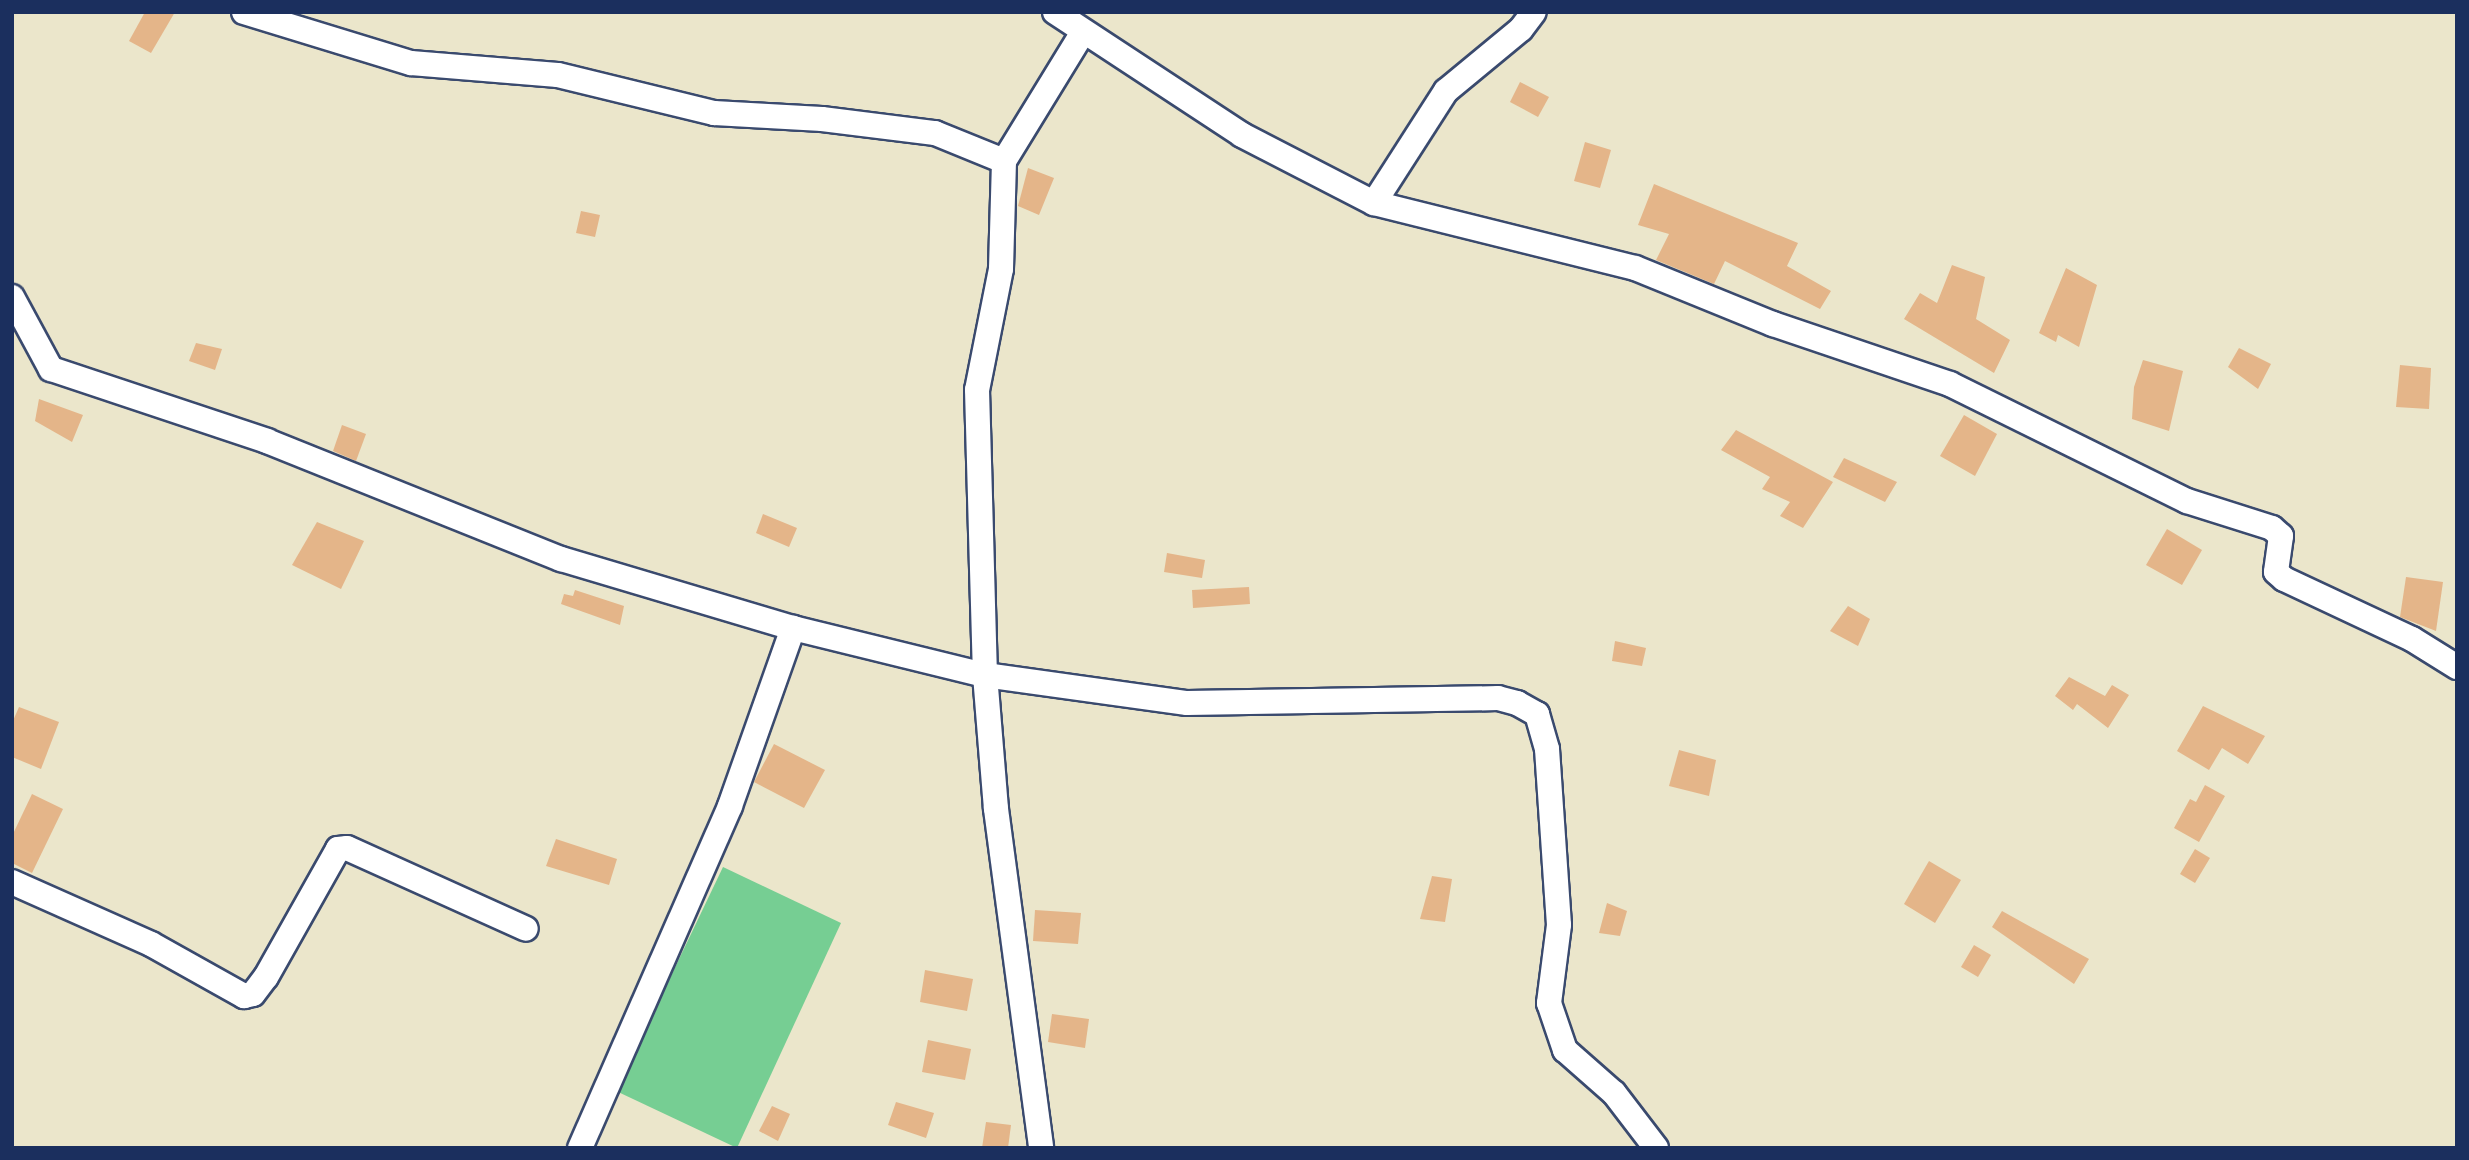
<!DOCTYPE html>
<html>
<head>
<meta charset="utf-8">
<style>
	body { margin:0 }
	#map { position:relative; width:2469px; height:1160px; overflow:hidden; background:#ebe6cb; font-family:Delius,sans-serif }
	div>[style] { position:absolute }
	[style*='--x'] { left:calc(var(--x)*1px); top:calc(var(--y)*1px); width:calc(var(--w)*1px); rotate:calc(var(--a)*1deg) }
	.green>* { inset:0; background:#76ce93 }
	.building>* { inset:0; background:#e4b589 }
	.roads { filter:drop-shadow(2px 0 #3a4a6e) drop-shadow(-2px 0 #3a4a6e) drop-shadow(0 2px #3a4a6e) drop-shadow(0 -2px #3a4a6e) }
	.minor>* { height:24px; margin:-12px; padding:0 12px; transform-origin:12px; border-radius:12px; background:#fff }
	span { translate:-50% -50%; white-space:nowrap; text-align:center; line-height:1.15; -webkit-text-stroke:5px #f6f6f2; paint-order:stroke }
	.frame { position:absolute; inset:0; border:14px solid #1b2f5e; pointer-events:none }
</style>
</head>
<body>
<div id="map">
	<div class="green">
		<i style="clip-path:polygon(723px 867px,841px 923px,737px 1148px,616px 1091px)"></i>
	</div>
	<div class="building">
		<i style="clip-path:polygon(145px 12px,175px 12px,151px 53px,129px 41px)"></i>
		<i style="clip-path:polygon(1520px 82px,1549px 97px,1538px 117px,1510px 102px)"></i>
		<i style="clip-path:polygon(1585px 142px,1611px 150px,1600px 188px,1574px 181px)"></i>
		<i style="clip-path:polygon(1028px 168px,1054px 178px,1039px 215px,1018px 206px)"></i>
		<i style="clip-path:polygon(1654px 184px,1798px 243px,1787px 266px,1831px 291px,1820px 309px,1725px 261px,1714px 284px,1656px 260px,1669px 234px,1638px 225px)"></i>
		<i style="clip-path:polygon(581px 211px,600px 215px,595px 237px,576px 233px)"></i>
		<i style="clip-path:polygon(1952px 265px,1985px 277px,1976px 319px,2010px 340px,1994px 373px,1904px 319px,1920px 293px,1937px 303px)"></i>
		<i style="clip-path:polygon(2066px 268px,2097px 285px,2079px 347px,2058px 335px,2056px 342px,2039px 333px)"></i>
		<i style="clip-path:polygon(196px 343px,222px 349px,215px 370px,189px 361px)"></i>
		<i style="clip-path:polygon(2239px 348px,2271px 364px,2258px 389px,2228px 367px)"></i>
		<i style="clip-path:polygon(2143px 360px,2183px 371px,2169px 431px,2132px 419px,2134px 387px)"></i>
		<i style="clip-path:polygon(2400px 365px,2431px 368px,2429px 409px,2396px 407px)"></i>
		<i style="clip-path:polygon(39px 399px,83px 415px,72px 442px,35px 421px)"></i>
		<i style="clip-path:polygon(1964px 415px,1997px 434px,1975px 476px,1940px 456px)"></i>
		<i style="clip-path:polygon(342px 425px,366px 434px,356px 461px,333px 451px)"></i>
		<i style="clip-path:polygon(1736px 430px,1833px 482px,1803px 528px,1780px 516px,1790px 502px,1762px 489px,1770px 477px,1721px 450px)"></i>
		<i style="clip-path:polygon(1844px 458px,1897px 482px,1885px 502px,1833px 477px)"></i>
		<i style="clip-path:polygon(763px 514px,797px 528px,789px 547px,756px 533px)"></i>
		<i style="clip-path:polygon(317px 522px,364px 541px,341px 589px,292px 565px)"></i>
		<i style="clip-path:polygon(2167px 529px,2202px 550px,2182px 585px,2146px 565px)"></i>
		<i style="clip-path:polygon(1167px 553px,1205px 560px,1202px 578px,1164px 572px)"></i>
		<i style="clip-path:polygon(2406px 577px,2443px 582px,2436px 631px,2400px 617px)"></i>
		<i style="clip-path:polygon(1249px 587px,1250px 604px,1193px 608px,1192px 590px)"></i>
		<i style="clip-path:polygon(575px 590px,624px 606px,620px 625px,561px 604px,564px 594px,573px 596px)"></i>
		<i style="clip-path:polygon(1848px 606px,1870px 619px,1858px 646px,1830px 631px)"></i>
		<i style="clip-path:polygon(1615px 641px,1646px 648px,1642px 666px,1612px 661px)"></i>
		<i style="clip-path:polygon(2069px 677px,2105px 696px,2112px 685px,2129px 695px,2108px 728px,2077px 704px,2073px 710px,2055px 696px)"></i>
		<i style="clip-path:polygon(2203px 706px,2265px 736px,2248px 764px,2222px 748px,2209px 770px,2177px 751px)"></i>
		<i style="clip-path:polygon(19px 707px,59px 722px,41px 769px,12px 757px,12px 723px)"></i>
		<i style="clip-path:polygon(774px 744px,825px 770px,804px 808px,754px 782px)"></i>
		<i style="clip-path:polygon(1679px 750px,1716px 760px,1709px 796px,1669px 786px)"></i>
		<i style="clip-path:polygon(2205px 785px,2225px 796px,2199px 842px,2174px 828px,2190px 799px,2196px 802px)"></i>
		<i style="clip-path:polygon(32px 794px,63px 809px,32px 873px,12px 863px,12px 836px)"></i>
		<i style="clip-path:polygon(556px 839px,617px 859px,609px 885px,546px 866px)"></i>
		<i style="clip-path:polygon(2195px 849px,2210px 858px,2195px 883px,2180px 874px)"></i>
		<i style="clip-path:polygon(1929px 861px,1961px 880px,1935px 923px,1904px 904px)"></i>
		<i style="clip-path:polygon(1432px 876px,1452px 879px,1445px 922px,1420px 919px)"></i>
		<i style="clip-path:polygon(1607px 903px,1627px 911px,1620px 936px,1599px 933px)"></i>
		<i style="clip-path:polygon(1035px 910px,1081px 913px,1078px 944px,1033px 941px)"></i>
		<i style="clip-path:polygon(2002px 911px,2089px 959px,2074px 984px,1992px 927px)"></i>
		<i style="clip-path:polygon(1974px 945px,1991px 955px,1978px 977px,1961px 967px)"></i>
		<i style="clip-path:polygon(925px 970px,973px 979px,967px 1011px,920px 1002px)"></i>
		<i style="clip-path:polygon(1052px 1014px,1089px 1019px,1085px 1048px,1048px 1042px)"></i>
		<i style="clip-path:polygon(928px 1040px,971px 1049px,965px 1080px,922px 1072px)"></i>
		<i style="clip-path:polygon(896px 1102px,934px 1113px,926px 1138px,888px 1125px)"></i>
		<i style="clip-path:polygon(772px 1106px,790px 1114px,778px 1141px,759px 1131px)"></i>
		<i style="clip-path:polygon(986px 1122px,1011px 1125px,1008px 1148px,982px 1148px)"></i>
	</div>
	<div class="roads">
		<div class="minor">
			<i style="--x:244;--y:12;--w:175;--a:17"></i>
			<i style="--x:411;--y:63;--w:147;--a:4.7"></i>
			<i style="--x:558;--y:75;--w:161;--a:13.7"></i>
			<i style="--x:714;--y:113;--w:108;--a:3.2"></i>
			<i style="--x:822;--y:119;--w:114;--a:7.1"></i>
			<i style="--x:935;--y:133;--w:74;--a:22.1"></i>
			<i style="--x:1004;--y:161;--w:108;--a:91.6"></i>
			<i style="--x:1001;--y:269;--w:123;--a:101.2"></i>
			<i style="--x:977;--y:390;--w:285;--a:88.4"></i>
			<i style="--x:985;--y:675;--w:134;--a:85.3"></i>
			<i style="--x:996;--y:809;--w:342;--a:82.4"></i>
			<i style="--x:1055;--y:12;--w:224;--a:33.3"></i>
			<i style="--x:1242;--y:135;--w:148;--a:27.3"></i>
			<i style="--x:1374;--y:203;--w:269;--a:14"></i>
			<i style="--x:1635;--y:268;--w:149;--a:22.1"></i>
			<i style="--x:1773;--y:324;--w:187;--a:18.7"></i>
			<i style="--x:1950;--y:384;--w:264;--a:26.3"></i>
			<i style="--x:2187;--y:501;--w:89;--a:17.6"></i>
			<i style="--x:2272;--y:528;--w:12;--a:42"></i>
			<i style="--x:2281;--y:536;--w:36;--a:98"></i>
			<i style="--x:2276;--y:572;--w:11;--a:41"></i>
			<i style="--x:2284;--y:579;--w:141;--a:25.1"></i>
			<i style="--x:2412;--y:639;--w:53;--a:31.9"></i>
			<i style="--x:1004;--y:161;--w:151;--a:-58.5"></i>
			<i style="--x:1374;--y:203;--w:133;--a:-57.3"></i>
			<i style="--x:1446;--y:91;--w:97;--a:-39.6"></i>
			<i style="--x:1521;--y:29;--w:21;--a:-53"></i>
			<i style="--x:12;--y:297;--w:82;--a:61.6"></i>
			<i style="--x:51;--y:369;--w:228;--a:18.4"></i>
			<i style="--x:267;--y:441;--w:317;--a:21.9"></i>
			<i style="--x:561;--y:559;--w:242;--a:16.6"></i>
			<i style="--x:793;--y:628;--w:198;--a:13.8"></i>
			<i style="--x:985;--y:675;--w:204;--a:7.9"></i>
			<i style="--x:1187;--y:703;--w:311;--a:-0.9"></i>
			<i style="--x:1498;--y:698;--w:20;--a:15"></i>
			<i style="--x:1517;--y:703;--w:23;--a:29"></i>
			<i style="--x:1537;--y:714;--w:36;--a:74"></i>
			<i style="--x:1547;--y:749;--w:176;--a:86.1"></i>
			<i style="--x:1559;--y:925;--w:79;--a:97.3"></i>
			<i style="--x:1549;--y:1003;--w:50;--a:71.2"></i>
			<i style="--x:1565;--y:1050;--w:65;--a:41.3"></i>
			<i style="--x:1614;--y:1093;--w:69;--a:52.6"></i>
			<i style="--x:12;--y:882;--w:152;--a:24"></i>
			<i style="--x:151;--y:944;--w:107;--a:29.2"></i>
			<i style="--x:244;--y:996;--w:9;--a:-13"></i>
			<i style="--x:253;--y:994;--w:21;--a:-53"></i>
			<i style="--x:266;--y:977;--w:147;--a:-60.6"></i>
			<i style="--x:338;--y:849;--w:9;--a:-6"></i>
			<i style="--x:347;--y:848;--w:196;--a:24.3"></i>
			<i style="--x:580;--y:1148;--w:373;--a:-66.3"></i>
			<i style="--x:730;--y:806;--w:189;--a:-70.5"></i>
		</div>
	</div>
	<div class="frame"></div>
</div>
</body>
</html>
